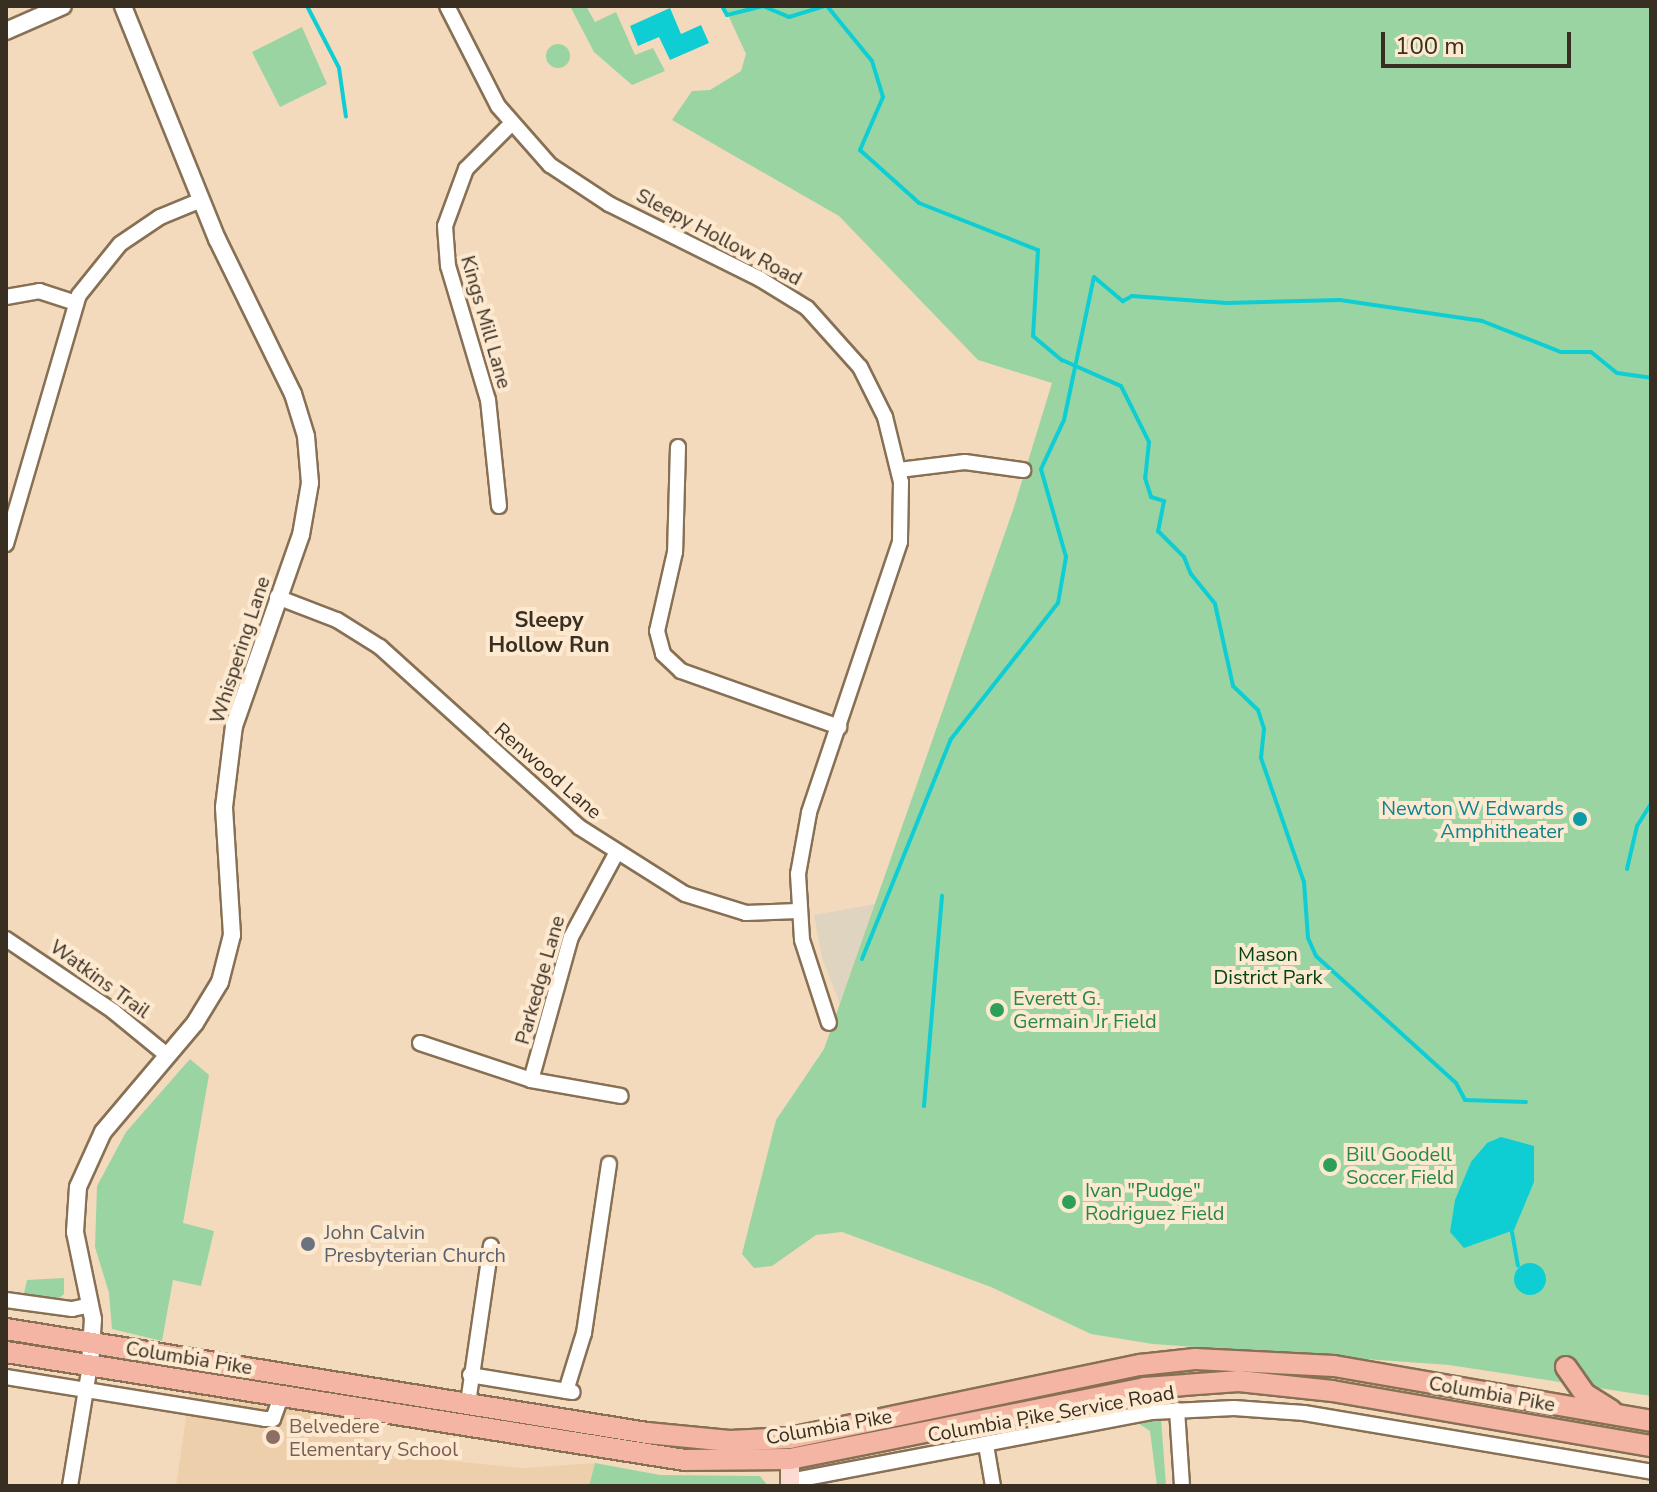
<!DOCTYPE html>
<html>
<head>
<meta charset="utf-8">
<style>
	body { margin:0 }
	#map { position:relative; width:1657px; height:1492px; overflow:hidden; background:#f4dabc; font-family:"Nunito Sans",sans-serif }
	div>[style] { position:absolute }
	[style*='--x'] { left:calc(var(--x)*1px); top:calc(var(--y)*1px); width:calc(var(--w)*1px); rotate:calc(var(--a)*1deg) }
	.industrial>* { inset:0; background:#ded4bf }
	.built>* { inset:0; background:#eecfab }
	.green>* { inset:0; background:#9ad4a3 }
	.round { border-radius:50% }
	.water>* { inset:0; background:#0fced3 }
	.stream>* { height:4px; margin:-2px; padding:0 2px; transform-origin:2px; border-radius:2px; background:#0fced3 }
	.roads { filter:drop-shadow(2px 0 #877054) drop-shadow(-2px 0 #877054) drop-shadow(0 2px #877054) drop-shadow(0 -2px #877054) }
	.minor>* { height:14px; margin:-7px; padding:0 7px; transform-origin:7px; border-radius:7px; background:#fff }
	.tertiary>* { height:16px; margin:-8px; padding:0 8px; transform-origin:8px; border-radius:8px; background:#fff }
	.secondary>* { height:18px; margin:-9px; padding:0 9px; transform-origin:9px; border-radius:9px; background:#fadad2 }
	.primary>* { height:20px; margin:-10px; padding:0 10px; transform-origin:10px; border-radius:10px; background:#f5b5a5 }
	.dots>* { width:22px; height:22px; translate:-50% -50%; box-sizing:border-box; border:4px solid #fde9d0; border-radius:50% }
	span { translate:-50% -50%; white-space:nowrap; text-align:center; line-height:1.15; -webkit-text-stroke:8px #fde9d0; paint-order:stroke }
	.street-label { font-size:20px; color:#382e22 }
	.culture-label { font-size:20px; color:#0d838f }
	.right { translate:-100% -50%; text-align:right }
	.park-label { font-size:20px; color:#004418 }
	.leisure-label { font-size:20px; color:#27864d }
	.left { translate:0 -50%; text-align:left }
	.worship-label { font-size:20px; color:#5b616d }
	.education-label { font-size:20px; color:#785e54 }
	.neighbourhood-label { font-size:22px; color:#382e22; font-weight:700 }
	.frame { position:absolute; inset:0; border:8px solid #382e22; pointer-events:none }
	.scale { position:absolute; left:1381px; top:32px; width:190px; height:36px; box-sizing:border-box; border:4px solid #382e22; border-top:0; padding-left:10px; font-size:24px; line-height:28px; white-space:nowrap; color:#382e22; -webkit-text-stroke:6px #fde9d0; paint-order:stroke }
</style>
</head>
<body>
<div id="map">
	<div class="industrial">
		<i style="clip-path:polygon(875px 904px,840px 1004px,822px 958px,814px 915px)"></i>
	</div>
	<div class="built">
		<i style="clip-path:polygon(190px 1391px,308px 1411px,379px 1443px,441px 1460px,523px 1468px,595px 1463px,589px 1486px,176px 1486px)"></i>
	</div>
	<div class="green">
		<i style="clip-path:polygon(570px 6px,586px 6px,595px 22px,616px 12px,635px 55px,653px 48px,665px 71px,632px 85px,594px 52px)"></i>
		<i style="clip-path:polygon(724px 6px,1651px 6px,1651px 1396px,1449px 1365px,1153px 1344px,1091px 1334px,991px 1287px,842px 1232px,816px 1235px,772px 1266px,754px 1268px,742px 1254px,776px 1120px,824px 1049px,1013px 510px,1052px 383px,978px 360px,839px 216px,672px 120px,692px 91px,710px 90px,741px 71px,746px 54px)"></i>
		<i style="clip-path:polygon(302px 27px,327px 84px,280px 107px,252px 52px)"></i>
		<i class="round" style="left:546px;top:44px;width:24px;height:24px"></i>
		<i style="clip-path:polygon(190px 1059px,209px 1075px,183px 1223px,214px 1231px,201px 1286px,173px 1280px,162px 1341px,112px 1329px,109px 1293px,95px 1247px,97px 1186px,126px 1132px)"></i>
		<i style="clip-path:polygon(64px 1278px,64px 1294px,55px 1302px,23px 1298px,27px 1280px)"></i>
		<i style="clip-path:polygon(1161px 1418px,1166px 1486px,1157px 1486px,1150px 1431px,1135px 1421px)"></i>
		<i style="clip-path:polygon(595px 1463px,660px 1475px,760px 1476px,768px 1486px,589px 1486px)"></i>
	</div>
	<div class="water">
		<i style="clip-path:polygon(670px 8px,681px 34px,701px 25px,709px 43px,670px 60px,659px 37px,638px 46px,630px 26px)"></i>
		<i style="clip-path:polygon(1501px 1137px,1534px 1146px,1534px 1182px,1514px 1230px,1464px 1248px,1450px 1232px,1455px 1200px,1471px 1162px,1487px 1143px)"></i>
		<i class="round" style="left:1514px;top:1263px;width:32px;height:32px"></i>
	</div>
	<div class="stream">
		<i style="--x:307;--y:6;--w:70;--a:62.7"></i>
		<i style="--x:339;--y:68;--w:49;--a:81.9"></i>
		<i style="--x:722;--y:6;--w:10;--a:61"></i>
		<i style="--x:727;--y:15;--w:36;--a:-14"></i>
		<i style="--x:763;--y:6;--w:28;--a:23"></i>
		<i style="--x:789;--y:17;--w:37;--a:-17"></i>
		<i style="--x:827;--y:6;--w:71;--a:50.7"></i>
		<i style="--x:872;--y:61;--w:38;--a:73"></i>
		<i style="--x:883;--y:97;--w:58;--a:113.5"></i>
		<i style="--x:860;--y:150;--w:79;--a:41.9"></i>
		<i style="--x:919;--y:203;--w:128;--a:21.6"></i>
		<i style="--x:1038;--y:250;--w:86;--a:93.3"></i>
		<i style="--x:1033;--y:336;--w:38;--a:40"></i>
		<i style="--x:1062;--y:360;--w:64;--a:23.8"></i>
		<i style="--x:1121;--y:386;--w:63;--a:63.4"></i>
		<i style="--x:1149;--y:442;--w:36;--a:96"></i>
		<i style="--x:1145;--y:478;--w:20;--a:72"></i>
		<i style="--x:1151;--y:497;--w:14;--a:17"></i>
		<i style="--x:1164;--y:501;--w:31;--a:101"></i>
		<i style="--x:1158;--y:531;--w:37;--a:45"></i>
		<i style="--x:1184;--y:557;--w:18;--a:68"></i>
		<i style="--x:1191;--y:574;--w:38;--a:51"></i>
		<i style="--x:1215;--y:604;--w:84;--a:77.6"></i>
		<i style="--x:1233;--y:686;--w:35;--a:44"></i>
		<i style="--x:1258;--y:710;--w:20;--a:72"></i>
		<i style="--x:1264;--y:729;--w:29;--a:96"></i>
		<i style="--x:1261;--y:758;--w:131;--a:70.9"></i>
		<i style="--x:1304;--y:882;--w:56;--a:85.9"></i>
		<i style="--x:1308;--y:938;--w:20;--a:66"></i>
		<i style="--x:1316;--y:956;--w:189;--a:42.2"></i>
		<i style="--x:1456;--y:1083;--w:19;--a:62"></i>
		<i style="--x:1465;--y:1100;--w:61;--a:1.9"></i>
		<i style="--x:1627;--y:869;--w:44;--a:-76.9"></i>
		<i style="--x:1637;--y:826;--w:26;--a:-58"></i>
		<i style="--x:862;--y:959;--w:237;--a:-68"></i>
		<i style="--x:951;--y:739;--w:173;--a:-51.8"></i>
		<i style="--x:1058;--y:603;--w:47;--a:-80.1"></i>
		<i style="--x:1066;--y:557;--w:91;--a:-105.9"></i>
		<i style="--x:1041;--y:469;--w:54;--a:-64.9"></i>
		<i style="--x:1064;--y:420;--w:146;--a:-78.2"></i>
		<i style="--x:1094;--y:277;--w:38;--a:40"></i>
		<i style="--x:1123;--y:301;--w:10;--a:-29"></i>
		<i style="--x:1132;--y:296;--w:95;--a:4.2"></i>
		<i style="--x:1227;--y:303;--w:113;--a:-1.5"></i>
		<i style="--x:1340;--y:300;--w:144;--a:8.4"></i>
		<i style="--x:1482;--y:321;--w:85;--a:21.4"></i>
		<i style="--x:1561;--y:352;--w:30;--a:0"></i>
		<i style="--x:1591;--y:352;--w:33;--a:39"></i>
		<i style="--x:1617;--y:373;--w:34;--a:8"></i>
		<i style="--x:924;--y:1106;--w:211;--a:-85.1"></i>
		<i style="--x:1512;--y:1232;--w:34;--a:80"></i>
	</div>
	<div class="roads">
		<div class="minor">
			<i style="--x:447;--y:6;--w:112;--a:63"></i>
			<i style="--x:498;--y:106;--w:79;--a:48.6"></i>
			<i style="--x:550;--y:165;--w:71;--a:33.5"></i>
			<i style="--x:609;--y:204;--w:169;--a:26.4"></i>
			<i style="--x:760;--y:279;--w:55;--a:31.7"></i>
			<i style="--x:807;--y:308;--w:79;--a:48.1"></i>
			<i style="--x:860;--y:367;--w:56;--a:63.4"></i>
			<i style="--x:885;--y:417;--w:67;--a:76.2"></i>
			<i style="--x:901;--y:482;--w:60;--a:91"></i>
			<i style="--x:900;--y:542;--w:286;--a:108.6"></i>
			<i style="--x:809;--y:813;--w:62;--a:100.2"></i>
			<i style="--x:798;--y:874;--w:66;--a:86.5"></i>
			<i style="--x:802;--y:940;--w:87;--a:72"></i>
			<i style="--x:6;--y:297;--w:34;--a:-10"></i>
			<i style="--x:39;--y:291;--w:38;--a:18"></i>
			<i style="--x:678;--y:447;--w:105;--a:91.6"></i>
			<i style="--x:675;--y:552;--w:81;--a:102.8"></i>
			<i style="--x:657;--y:631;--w:24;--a:75"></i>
			<i style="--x:663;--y:654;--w:25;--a:43"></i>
			<i style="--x:681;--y:671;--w:168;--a:19.5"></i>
			<i style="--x:899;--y:470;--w:66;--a:-6.9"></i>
			<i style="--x:965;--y:462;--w:59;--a:7.9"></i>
			<i style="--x:499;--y:506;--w:107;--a:-95.9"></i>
			<i style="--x:488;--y:400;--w:140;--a:-106.6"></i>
			<i style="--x:448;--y:266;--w:40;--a:-94.3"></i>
			<i style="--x:445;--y:226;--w:61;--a:-69.8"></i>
			<i style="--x:466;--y:169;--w:64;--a:-45"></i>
			<i style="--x:6;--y:544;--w:259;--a:-73.7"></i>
			<i style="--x:79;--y:295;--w:65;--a:-51.2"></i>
			<i style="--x:120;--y:244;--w:48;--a:-34"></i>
			<i style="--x:160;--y:217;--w:44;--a:-22.5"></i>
			<i style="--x:277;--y:597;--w:64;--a:21"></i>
			<i style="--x:337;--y:620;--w:51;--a:32.1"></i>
			<i style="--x:380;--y:647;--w:268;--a:42.1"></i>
			<i style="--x:579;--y:827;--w:125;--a:32.3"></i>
			<i style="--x:685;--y:894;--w:64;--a:17.3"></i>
			<i style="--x:746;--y:913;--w:52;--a:-2.2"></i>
			<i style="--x:6;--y:939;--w:129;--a:33.9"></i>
			<i style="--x:113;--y:1011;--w:71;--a:39.3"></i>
			<i style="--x:420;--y:1043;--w:117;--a:18.4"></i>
			<i style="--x:531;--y:1080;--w:91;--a:10.1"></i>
			<i style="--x:531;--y:1080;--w:148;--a:-74.4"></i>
			<i style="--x:571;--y:937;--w:97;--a:-61.6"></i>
			<i style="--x:6;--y:1300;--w:67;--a:7.8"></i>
			<i style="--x:72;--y:1309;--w:19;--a:-12"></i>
			<i style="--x:470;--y:1375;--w:104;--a:9.4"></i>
			<i style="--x:6;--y:1377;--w:262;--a:9.2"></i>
			<i style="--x:265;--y:1419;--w:8;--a:0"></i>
			<i style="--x:273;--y:1419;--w:23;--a:-70"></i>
			<i style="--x:566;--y:1391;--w:61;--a:-72.8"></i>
			<i style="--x:584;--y:1333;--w:171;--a:-81.6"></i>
			<i style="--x:468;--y:1403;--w:159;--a:-81.7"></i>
			<i style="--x:1177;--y:1410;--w:76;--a:86.2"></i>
			<i style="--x:986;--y:1445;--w:42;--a:80.3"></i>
			<i style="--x:790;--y:1481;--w:369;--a:-10.8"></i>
			<i style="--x:1152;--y:1412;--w:82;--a:-2.8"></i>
			<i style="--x:1234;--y:1408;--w:70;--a:4.1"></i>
			<i style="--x:1304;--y:1413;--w:352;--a:9.6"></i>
			<i style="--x:70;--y:1486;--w:123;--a:-80.6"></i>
		</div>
		<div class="tertiary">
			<i style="--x:6;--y:31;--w:62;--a:-23.7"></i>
			<i style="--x:90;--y:1365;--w:46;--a:-86.3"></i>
			<i style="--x:93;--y:1319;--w:89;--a:-101.7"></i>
			<i style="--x:75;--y:1232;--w:45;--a:-86.2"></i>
			<i style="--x:78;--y:1187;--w:60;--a:-65.6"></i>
			<i style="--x:103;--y:1132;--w:143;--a:-49.8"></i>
			<i style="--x:195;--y:1023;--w:48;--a:-58.6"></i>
			<i style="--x:220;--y:982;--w:49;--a:-75.7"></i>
			<i style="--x:232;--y:935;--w:128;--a:-93.6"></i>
			<i style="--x:224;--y:807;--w:82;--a:-83"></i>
			<i style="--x:234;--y:726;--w:202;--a:-70.7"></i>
			<i style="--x:301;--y:535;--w:53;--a:-80.2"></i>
			<i style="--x:310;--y:483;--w:47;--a:-94.9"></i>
			<i style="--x:306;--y:436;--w:44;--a:-107.2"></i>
			<i style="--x:293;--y:394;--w:173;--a:-116.1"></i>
			<i style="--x:217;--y:239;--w:251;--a:-112"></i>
		</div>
		<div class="secondary">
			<i style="--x:790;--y:1459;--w:27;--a:90"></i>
		</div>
		<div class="primary">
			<i style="--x:6;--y:1329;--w:649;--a:9.22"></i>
			<i style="--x:647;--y:1433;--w:83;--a:5.5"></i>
			<i style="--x:730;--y:1441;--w:60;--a:-2.9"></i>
			<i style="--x:790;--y:1438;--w:358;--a:-11.8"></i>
			<i style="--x:1140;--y:1365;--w:55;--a:-6.2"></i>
			<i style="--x:1195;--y:1359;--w:139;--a:2.9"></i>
			<i style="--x:1334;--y:1366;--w:322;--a:9.8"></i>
			<i style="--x:6;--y:1352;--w:688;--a:9.04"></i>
			<i style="--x:685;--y:1460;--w:105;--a:-0.5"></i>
			<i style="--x:790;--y:1459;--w:361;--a:-11.3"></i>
			<i style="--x:1144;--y:1388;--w:95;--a:-4.2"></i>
			<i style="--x:1239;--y:1381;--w:94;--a:6.1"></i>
			<i style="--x:1332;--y:1391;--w:324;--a:9.8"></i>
			<i style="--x:1566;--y:1367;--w:33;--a:55"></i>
			<i style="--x:1585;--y:1394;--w:31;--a:32"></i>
		</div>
	</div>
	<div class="dots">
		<i style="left:1580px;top:819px;background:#0f9aa8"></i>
		<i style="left:997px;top:1010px;background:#2e9e5b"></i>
		<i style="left:1330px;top:1165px;background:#2e9e5b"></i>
		<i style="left:1069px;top:1202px;background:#2e9e5b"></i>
		<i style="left:308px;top:1244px;background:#6b7280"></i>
		<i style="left:273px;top:1437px;background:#8d6e63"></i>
	</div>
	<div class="street-label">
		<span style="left:719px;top:237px;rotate:28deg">Sleepy Hollow Road</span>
		<span style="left:486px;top:322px;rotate:74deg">Kings Mill Lane</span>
		<span style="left:240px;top:650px;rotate:-72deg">Whispering Lane</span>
		<span style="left:548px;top:771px;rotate:41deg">Renwood Lane</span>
		<span style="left:100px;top:979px;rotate:36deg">Watkins Trail</span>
		<span style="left:540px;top:980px;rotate:-74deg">Parkedge Lane</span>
		<span style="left:189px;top:1358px;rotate:9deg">Columbia Pike</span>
		<span style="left:1492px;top:1394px;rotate:10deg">Columbia Pike</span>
		<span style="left:1051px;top:1414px;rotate:-10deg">Columbia Pike Service Road</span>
		<span style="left:829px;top:1427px;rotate:-10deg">Columbia Pike</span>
	</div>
	<div class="culture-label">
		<span class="right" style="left:1564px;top:820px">Newton W Edwards<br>Amphitheater</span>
	</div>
	<div class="park-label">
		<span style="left:1268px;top:966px">Mason<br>District Park</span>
	</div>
	<div class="leisure-label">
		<span class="left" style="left:1013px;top:1010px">Everett G.<br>Germain Jr Field</span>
		<span class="left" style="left:1346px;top:1166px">Bill Goodell<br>Soccer Field</span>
		<span class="left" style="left:1085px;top:1202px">Ivan "Pudge"<br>Rodriguez Field</span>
	</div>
	<div class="worship-label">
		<span class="left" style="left:324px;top:1244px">John Calvin<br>Presbyterian Church</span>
	</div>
	<div class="education-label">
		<span class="left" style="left:289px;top:1438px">Belvedere<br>Elementary School</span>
	</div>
	<div class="neighbourhood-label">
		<span style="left:549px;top:633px">Sleepy<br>Hollow Run</span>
	</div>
	<div class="frame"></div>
	<div class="scale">100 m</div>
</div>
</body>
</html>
